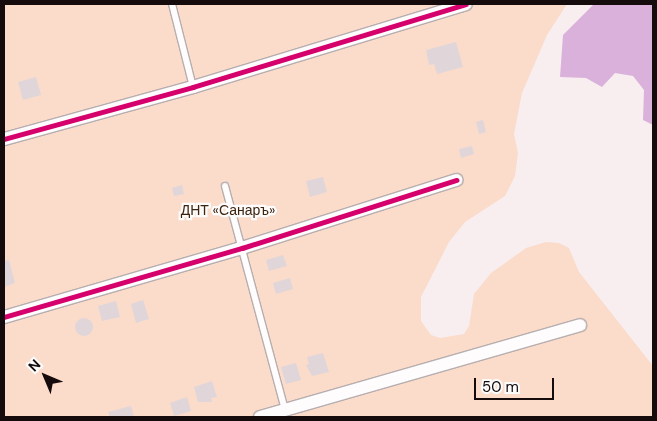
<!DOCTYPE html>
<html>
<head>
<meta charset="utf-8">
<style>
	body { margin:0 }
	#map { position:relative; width:657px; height:421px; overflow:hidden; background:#f8eef0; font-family:"DM Sans",sans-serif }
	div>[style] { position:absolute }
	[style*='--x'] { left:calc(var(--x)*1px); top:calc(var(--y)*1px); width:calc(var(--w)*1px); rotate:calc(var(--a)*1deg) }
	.green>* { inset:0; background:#fbdbc9 }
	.water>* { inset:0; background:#d9b1da }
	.building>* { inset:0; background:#e0d6d9 }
	.round { border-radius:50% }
	.roads { filter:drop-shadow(1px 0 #b7aeaf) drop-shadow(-1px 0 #b7aeaf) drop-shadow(0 1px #b7aeaf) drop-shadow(0 -1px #b7aeaf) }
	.service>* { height:6px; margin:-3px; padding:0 3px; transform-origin:3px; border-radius:3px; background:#fefcfd }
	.minor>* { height:12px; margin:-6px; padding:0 6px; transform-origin:6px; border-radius:6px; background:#fefcfd }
	.cycleway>* { height:5px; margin:-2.5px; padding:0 2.5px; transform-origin:2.5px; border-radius:2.5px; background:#d6006c }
	span { translate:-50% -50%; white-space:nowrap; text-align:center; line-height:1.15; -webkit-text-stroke:4.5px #fcfcfc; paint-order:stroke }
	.park-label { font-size:14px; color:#3e230e }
	.frame { position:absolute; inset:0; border:5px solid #150b0c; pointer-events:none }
	.north { position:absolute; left:20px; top:351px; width:50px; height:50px; -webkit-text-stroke:4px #fcfcfc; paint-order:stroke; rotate:315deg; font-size:14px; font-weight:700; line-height:20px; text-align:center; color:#150b0c }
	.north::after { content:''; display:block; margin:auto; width:18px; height:22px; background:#150b0c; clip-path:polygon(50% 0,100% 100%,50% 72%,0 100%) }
	.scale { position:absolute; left:474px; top:378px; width:80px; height:22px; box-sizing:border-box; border:2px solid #150b0c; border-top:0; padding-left:6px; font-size:15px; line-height:18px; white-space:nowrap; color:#150b0c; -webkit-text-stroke:4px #fcfcfc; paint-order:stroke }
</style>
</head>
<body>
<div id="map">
	<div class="green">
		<i style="clip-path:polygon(4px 4px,567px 4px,547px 35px,522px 93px,514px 134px,518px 153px,515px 176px,505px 196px,465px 222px,449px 242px,421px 297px,421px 321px,431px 335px,440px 338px,464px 334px,469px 326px,474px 294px,491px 273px,526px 248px,546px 242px,559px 243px,569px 248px,579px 272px,653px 366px,653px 417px,4px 417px)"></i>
	</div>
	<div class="water">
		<i style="clip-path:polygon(594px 4px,653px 4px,653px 125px,643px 120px,644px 90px,633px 76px,615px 73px,602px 87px,586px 78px,560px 77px,563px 35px)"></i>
	</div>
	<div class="building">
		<i style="clip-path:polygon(456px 42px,463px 67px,437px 74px,434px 64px,429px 65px,426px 50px)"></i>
		<i style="clip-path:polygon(36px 77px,41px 95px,23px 100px,18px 82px)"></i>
		<i style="clip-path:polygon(483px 120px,486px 132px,479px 134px,476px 122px)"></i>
		<i style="clip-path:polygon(472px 146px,474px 154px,461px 158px,459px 149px)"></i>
		<i style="clip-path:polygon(323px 177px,327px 192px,310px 197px,306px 181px)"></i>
		<i style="clip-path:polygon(182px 185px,184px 194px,174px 196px,172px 188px)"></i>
		<i style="clip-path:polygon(283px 255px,287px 266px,269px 271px,266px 260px)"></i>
		<i style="clip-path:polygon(9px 260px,15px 283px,4px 287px,4px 261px)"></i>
		<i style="clip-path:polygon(290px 278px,293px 289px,276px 294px,273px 283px)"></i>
		<i style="clip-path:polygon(143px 300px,149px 319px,136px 323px,131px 304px)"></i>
		<i style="clip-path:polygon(116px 301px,120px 317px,102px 321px,98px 306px)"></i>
		<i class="round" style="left:75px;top:318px;width:18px;height:18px"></i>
		<i style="clip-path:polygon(323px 353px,329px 372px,312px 376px,306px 365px,309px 364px,307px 357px)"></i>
		<i style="clip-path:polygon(296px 363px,301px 380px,286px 384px,281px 367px)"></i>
		<i style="clip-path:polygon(212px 381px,217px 397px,211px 398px,212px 402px,198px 402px,194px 387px)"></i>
		<i style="clip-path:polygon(187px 397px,191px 411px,174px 416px,170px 403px)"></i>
		<i style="clip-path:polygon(131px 406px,134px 417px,110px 417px,108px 412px)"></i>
	</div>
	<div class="roads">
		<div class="service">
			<i style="--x:172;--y:4;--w:86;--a:75.8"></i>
			<i style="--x:225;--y:186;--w:232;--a:75"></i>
		</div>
		<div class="minor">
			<i style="--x:4;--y:139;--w:196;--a:-15.4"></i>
			<i style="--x:193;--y:87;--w:285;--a:-16.9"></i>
			<i style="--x:4;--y:317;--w:248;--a:-16.2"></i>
			<i style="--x:242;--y:248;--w:225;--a:-17.6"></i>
			<i style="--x:260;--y:417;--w:333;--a:-16"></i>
		</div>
	</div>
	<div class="cycleway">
		<i style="--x:4;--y:139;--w:196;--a:-15.4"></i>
		<i style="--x:193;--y:87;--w:285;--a:-16.9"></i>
		<i style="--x:4;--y:317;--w:248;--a:-16.2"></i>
		<i style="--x:242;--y:248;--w:225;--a:-17.6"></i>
	</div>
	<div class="park-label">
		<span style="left:228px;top:210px">ДНТ «Санаръ»</span>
	</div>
	<div class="frame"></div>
	<div class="north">N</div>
	<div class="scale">50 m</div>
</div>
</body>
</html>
